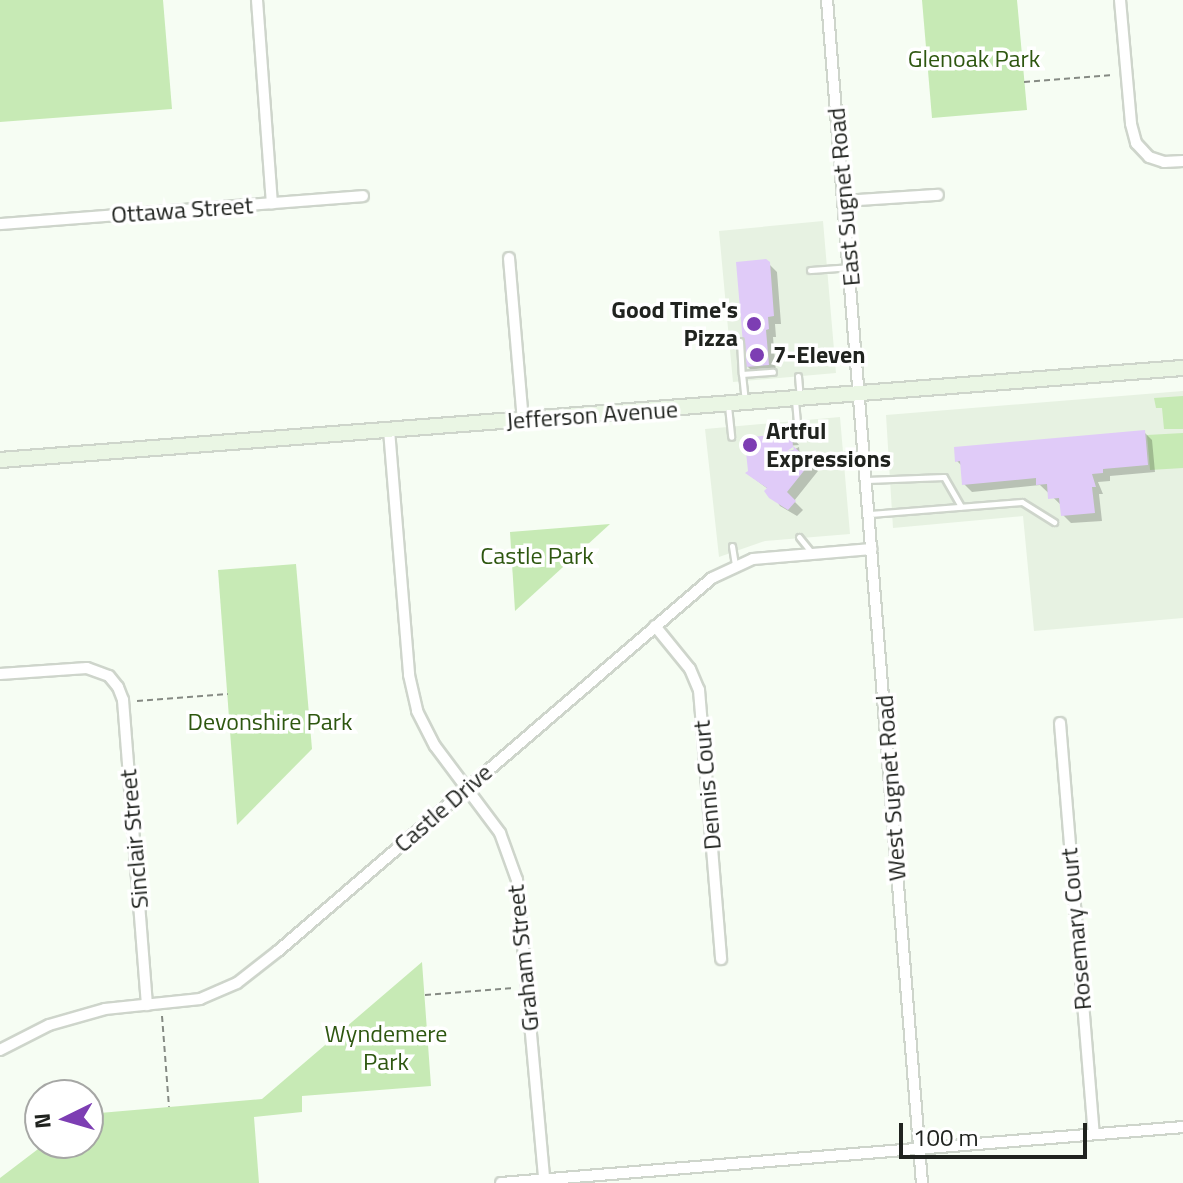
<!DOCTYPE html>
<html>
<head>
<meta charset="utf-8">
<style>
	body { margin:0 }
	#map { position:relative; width:1183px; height:1183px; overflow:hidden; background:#f6fdf3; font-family:"Titillium Web",sans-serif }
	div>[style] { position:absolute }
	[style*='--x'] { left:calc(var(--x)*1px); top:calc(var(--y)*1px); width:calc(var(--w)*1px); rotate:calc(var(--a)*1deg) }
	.built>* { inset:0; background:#e7f2e2 }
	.green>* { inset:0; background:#c7eab5 }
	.shadow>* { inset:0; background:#0003 }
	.building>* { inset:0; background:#e0cbf8 }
	.path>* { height:2px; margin-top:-1px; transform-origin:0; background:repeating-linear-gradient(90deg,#858a83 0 6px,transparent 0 10px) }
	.roads { filter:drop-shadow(2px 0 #ced5cb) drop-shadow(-2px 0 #ced5cb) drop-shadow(0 2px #ced5cb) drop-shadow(0 -2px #ced5cb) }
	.lane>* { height:5px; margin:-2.5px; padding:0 2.5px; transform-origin:2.5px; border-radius:2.5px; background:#fff }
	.street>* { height:10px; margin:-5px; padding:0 5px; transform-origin:5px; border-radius:5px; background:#fff }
	.secondary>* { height:14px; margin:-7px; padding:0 7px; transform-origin:7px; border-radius:7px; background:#eaf6e4 }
	.dots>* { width:22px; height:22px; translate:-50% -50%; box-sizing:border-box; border:4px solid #fff; border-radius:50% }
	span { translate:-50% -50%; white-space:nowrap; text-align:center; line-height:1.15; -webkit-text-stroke:7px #fff; paint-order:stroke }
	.park-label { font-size:24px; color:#2e5710 }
	.street-label { font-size:24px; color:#20231f }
	.poi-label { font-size:24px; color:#20231f; font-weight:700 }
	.right { translate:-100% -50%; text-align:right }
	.left { translate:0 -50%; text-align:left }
	.north { position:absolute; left:24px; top:1079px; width:80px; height:80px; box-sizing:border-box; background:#fff; border:2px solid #a6a7a5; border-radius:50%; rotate:265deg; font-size:22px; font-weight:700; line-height:32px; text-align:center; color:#20231f }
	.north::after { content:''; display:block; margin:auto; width:28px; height:36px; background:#7d3eb3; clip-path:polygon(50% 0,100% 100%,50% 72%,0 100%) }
	.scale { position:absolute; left:899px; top:1123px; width:188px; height:36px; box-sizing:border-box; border:4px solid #20231f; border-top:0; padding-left:10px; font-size:24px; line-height:28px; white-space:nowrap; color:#20231f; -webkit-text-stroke:6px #fff; paint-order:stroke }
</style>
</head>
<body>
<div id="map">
	<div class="built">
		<i style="clip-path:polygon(823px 221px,836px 373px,733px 382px,719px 231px)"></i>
		<i style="clip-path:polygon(1183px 391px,1183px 618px,1034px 631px,1023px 516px,893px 528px,886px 415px)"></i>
		<i style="clip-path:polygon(840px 417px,850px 534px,765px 541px,719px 557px,705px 429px)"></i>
	</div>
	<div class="green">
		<i style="clip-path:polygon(0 0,163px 0,172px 109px,0 122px)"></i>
		<i style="clip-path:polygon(922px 0,1017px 0,1027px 110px,932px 118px)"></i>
		<i style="clip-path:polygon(1183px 396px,1183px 429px,1164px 429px,1162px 408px,1156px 408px,1154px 398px)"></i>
		<i style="clip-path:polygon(1183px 433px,1183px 468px,1150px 470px,1147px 435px)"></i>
		<i style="clip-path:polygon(610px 524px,515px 611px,510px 532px)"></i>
		<i style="clip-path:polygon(296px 564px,312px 749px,237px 825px,218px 570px)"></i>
		<i style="clip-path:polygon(422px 962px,431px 1086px,302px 1096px,302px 1112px,254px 1117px,259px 1183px,0 1183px,0 1178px,46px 1143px,88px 1143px,88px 1114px,262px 1099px)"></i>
	</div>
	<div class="shadow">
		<i style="clip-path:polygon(766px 261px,777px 272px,781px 324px,775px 324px,776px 337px,773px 337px,776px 372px,755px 374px,747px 366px)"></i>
		<i style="clip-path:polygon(1144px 432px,1152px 440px,1155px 472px,1110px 476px,1110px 481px,1098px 482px,1103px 494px,1099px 494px,1102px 521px,1071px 523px,1063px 515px,1062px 506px,1040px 485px,972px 492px,964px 484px,962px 466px,957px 461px)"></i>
		<i style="clip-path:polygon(791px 435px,799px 445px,785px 446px,785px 454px,799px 447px,800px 455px,818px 471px,794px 501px,803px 510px,797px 516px,780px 506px,768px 489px,748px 474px,749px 456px,744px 451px)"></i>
	</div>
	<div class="building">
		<i style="clip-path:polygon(766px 259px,770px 262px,774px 316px,768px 317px,769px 329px,766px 330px,769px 365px,745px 367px,736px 262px)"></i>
		<i style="clip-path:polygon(1145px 430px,1148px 465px,1103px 469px,1103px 473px,1092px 474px,1096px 487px,1092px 487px,1095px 513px,1061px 516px,1059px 498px,1048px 499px,1047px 484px,1036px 485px,1036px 478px,962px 485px,960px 461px,955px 462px,954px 447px)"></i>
		<i style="clip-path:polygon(792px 433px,793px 447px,787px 451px,794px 450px,793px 446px,811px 462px,787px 492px,796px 501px,788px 510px,769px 498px,764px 491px,767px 488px,745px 473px,748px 471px,746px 452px,742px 452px,741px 438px)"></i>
	</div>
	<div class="path">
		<i style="--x:1024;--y:82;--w:89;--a:-4.5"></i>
		<i style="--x:137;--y:701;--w:91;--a:-4.4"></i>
		<i style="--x:425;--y:995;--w:88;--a:-4.5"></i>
		<i style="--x:162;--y:1016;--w:91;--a:85.6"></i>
	</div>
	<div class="roads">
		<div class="lane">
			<i style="--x:810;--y:270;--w:39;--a:-4"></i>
			<i style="--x:740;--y:341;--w:33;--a:87"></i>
			<i style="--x:798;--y:376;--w:22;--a:85"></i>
			<i style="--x:795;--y:400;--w:21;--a:85"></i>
			<i style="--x:745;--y:402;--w:28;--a:-96"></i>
			<i style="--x:742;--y:374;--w:31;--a:-4"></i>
			<i style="--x:728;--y:406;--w:31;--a:84"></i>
			<i style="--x:843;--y:456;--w:19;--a:-3"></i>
			<i style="--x:867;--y:480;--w:77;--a:-2.2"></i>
			<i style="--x:944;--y:477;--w:34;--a:60"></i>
			<i style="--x:870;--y:514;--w:152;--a:-4.5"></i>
			<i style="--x:1022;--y:502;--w:38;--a:32"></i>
			<i style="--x:799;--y:537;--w:19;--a:51"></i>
			<i style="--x:732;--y:546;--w:20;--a:81"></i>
		</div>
		<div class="street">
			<i style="--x:257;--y:0;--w:204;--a:85.8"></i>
			<i style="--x:827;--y:0;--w:1187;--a:85.41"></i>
			<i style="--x:1120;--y:0;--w:124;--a:84.9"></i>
			<i style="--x:1131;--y:124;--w:20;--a:75"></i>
			<i style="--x:1136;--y:143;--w:19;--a:47"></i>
			<i style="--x:1149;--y:157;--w:16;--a:18"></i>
			<i style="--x:1164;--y:162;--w:19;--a:-3"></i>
			<i style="--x:844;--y:201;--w:94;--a:-3.7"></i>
			<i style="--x:0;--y:224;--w:364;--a:-4.4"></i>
			<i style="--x:509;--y:258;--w:163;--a:85.1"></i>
			<i style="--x:389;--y:430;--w:246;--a:85.3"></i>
			<i style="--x:409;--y:675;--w:37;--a:77"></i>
			<i style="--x:417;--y:711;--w:39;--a:63"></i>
			<i style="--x:435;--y:746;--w:109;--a:53.2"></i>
			<i style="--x:500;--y:833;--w:50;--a:70.1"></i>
			<i style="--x:517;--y:880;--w:300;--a:84.8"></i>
			<i style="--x:655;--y:626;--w:55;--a:50.9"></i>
			<i style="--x:690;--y:669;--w:23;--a:67"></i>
			<i style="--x:699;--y:690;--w:270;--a:85.3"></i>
			<i style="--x:0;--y:674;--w:87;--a:-3.9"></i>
			<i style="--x:87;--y:668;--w:23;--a:20"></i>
			<i style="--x:109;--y:676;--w:14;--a:51"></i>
			<i style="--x:118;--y:687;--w:14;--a:69"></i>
			<i style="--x:123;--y:700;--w:306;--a:85.5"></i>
			<i style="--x:1060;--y:723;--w:412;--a:85.3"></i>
			<i style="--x:0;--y:1050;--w:55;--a:-27"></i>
			<i style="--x:49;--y:1025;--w:58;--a:-15.9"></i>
			<i style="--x:105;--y:1009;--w:96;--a:-6"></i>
			<i style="--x:200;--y:999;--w:40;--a:-23.4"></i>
			<i style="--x:237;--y:983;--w:52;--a:-38"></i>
			<i style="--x:278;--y:951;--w:572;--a:-40.68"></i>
			<i style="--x:712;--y:578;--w:45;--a:-24.9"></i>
			<i style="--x:753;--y:559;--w:119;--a:-4.8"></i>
			<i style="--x:501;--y:1183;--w:684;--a:-4.69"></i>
		</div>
		<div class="secondary">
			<i style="--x:0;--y:460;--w:1187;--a:-4.45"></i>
		</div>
	</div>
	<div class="dots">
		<i style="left:754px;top:324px;background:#7d3eb3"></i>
		<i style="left:757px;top:355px;background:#7d3eb3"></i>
		<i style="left:750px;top:445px;background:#7d3eb3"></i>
	</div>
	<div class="park-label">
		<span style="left:974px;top:59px">Glenoak Park</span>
		<span style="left:537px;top:556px">Castle Park</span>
		<span style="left:270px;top:722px">Devonshire Park</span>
		<span style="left:386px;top:1048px">Wyndemere<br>Park</span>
	</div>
	<div class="street-label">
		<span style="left:844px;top:197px;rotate:-95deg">East Sugnet Road</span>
		<span style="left:182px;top:210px;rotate:-4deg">Ottawa Street</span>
		<span style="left:592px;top:415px;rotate:-4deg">Jefferson Avenue</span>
		<span style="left:707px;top:785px;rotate:-95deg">Dennis Court</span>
		<span style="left:891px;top:788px;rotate:-94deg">West Sugnet Road</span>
		<span style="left:443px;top:808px;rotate:-41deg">Castle Drive</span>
		<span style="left:134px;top:839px;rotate:-95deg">Sinclair Street</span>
		<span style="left:1076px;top:929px;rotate:-95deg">Rosemary Court</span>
		<span style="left:523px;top:958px;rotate:-96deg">Graham Street</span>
	</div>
	<div class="poi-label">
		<span class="right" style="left:738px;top:324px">Good Time's<br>Pizza</span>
		<span class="left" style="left:773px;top:355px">7-Eleven</span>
		<span class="left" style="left:766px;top:445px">Artful<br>Expressions</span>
	</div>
	<div class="north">N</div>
	<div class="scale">100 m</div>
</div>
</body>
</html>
